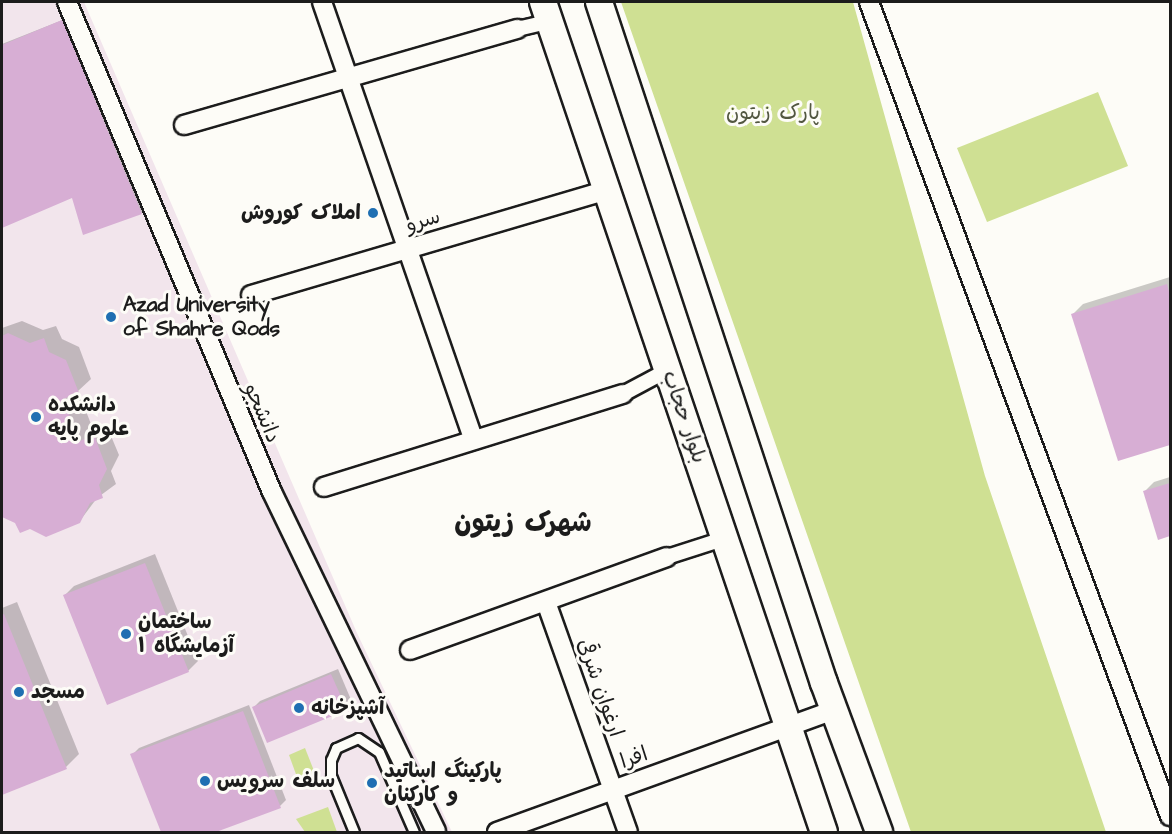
<!DOCTYPE html>
<html>
<head>
<meta charset="utf-8">
<style>
	body { margin:0 }
	#map { position:relative; width:1172px; height:834px; overflow:hidden; background:#fdfcf7; font-family:"Architects Daughter","Playpen Sans Arabic",sans-serif }
	div>[style] { position:absolute }
	[style*='--x'] { left:calc(var(--x)*1px); top:calc(var(--y)*1px); width:calc(var(--w)*1px); rotate:calc(var(--a)*1deg) }
	.built>* { inset:0; background:#f2e5ec }
	.green>* { inset:0; background:#cfe093 }
	.shadow>* { inset:0; background:#0003 }
	.building>* { inset:0; background:#d7aed4 }
	.roads { filter:drop-shadow(2px 0 #1c1c1c) drop-shadow(-2px 0 #1c1c1c) drop-shadow(0 2px #1c1c1c) drop-shadow(0 -2px #1c1c1c) }
	.service>* { height:9px; margin:-4.5px; padding:0 4.5px; transform-origin:4.5px; border-radius:4.5px; background:#fdfcf7 }
	.pedestrian>* { height:14px; margin:-7px; padding:0 7px; transform-origin:7px; border-radius:7px; background:#fdfcf7 }
	.minor>* { height:18px; margin:-9px; padding:0 9px; transform-origin:9px; border-radius:9px; background:#fdfcf7 }
	.secondary>* { height:26px; margin:-13px; padding:0 13px; transform-origin:13px; border-radius:13px; background:#fdfcf7 }
	.dots>* { width:16px; height:16px; translate:-50% -50%; box-sizing:border-box; border:3px solid #fdfcf7; border-radius:50% }
	span { translate:-50% -50%; white-space:nowrap; text-align:center; line-height:1.15; -webkit-text-stroke:6px #fdfcf7; paint-order:stroke }
	.park-label { font-size:21px; color:#525740 }
	.poi-label { font-size:21px; color:#1c1c1c; font-weight:700 }
	.right { translate:-100% -50%; text-align:right }
	.left { translate:0 -50%; text-align:left }
	.street-label { font-size:21px; color:#1c1c1c }
	.district-label { font-size:27px; color:#1c1c1c; font-weight:700 }
	.frame { position:absolute; inset:0; border:3px solid #1c1c1c; pointer-events:none }
</style>
</head>
<body>
<div id="map">
	<div class="built">
		<i style="clip-path:polygon(2px 2px,84px 2px,357px 633px,452px 832px,2px 832px)"></i>
	</div>
	<div class="green">
		<i style="clip-path:polygon(621px 2px,853px 2px,985px 476px,1106px 832px,911px 832px)"></i>
		<i style="clip-path:polygon(1098px 92px,1128px 166px,987px 222px,957px 148px)"></i>
		<i style="clip-path:polygon(305px 748px,318px 781px,301px 788px,289px 755px)"></i>
		<i style="clip-path:polygon(328px 807px,337px 832px,305px 832px,296px 819px)"></i>
	</div>
	<div class="shadow">
		<i style="clip-path:polygon(65px 19px,144px 210px,141px 213px,73px 196px,2px 227px,2px 44px)"></i>
		<i style="clip-path:polygon(1170px 277px,1170px 444px,1119px 459px,1073px 314px,1083px 304px)"></i>
		<i style="clip-path:polygon(22px 321px,43px 330px,56px 326px,62px 339px,79px 347px,91px 379px,78px 391px,93px 429px,106px 424px,119px 455px,111px 471px,116px 484px,97px 498px,79px 522px,17px 522px,2px 515px,2px 328px)"></i>
		<i style="clip-path:polygon(1170px 477px,1170px 534px,1159px 538px,1145px 491px,1154px 482px)"></i>
		<i style="clip-path:polygon(155px 554px,198px 661px,188px 671px,65px 595px,74px 586px)"></i>
		<i style="clip-path:polygon(17px 602px,79px 754px,66px 767px,2px 793px,2px 608px)"></i>
		<i style="clip-path:polygon(338px 669px,352px 702px,346px 709px,254px 707px,260px 701px)"></i>
		<i style="clip-path:polygon(249px 705px,286px 800px,280px 806px,212px 832px,163px 832px,132px 755px,139px 748px)"></i>
	</div>
	<div class="building">
		<i style="clip-path:polygon(62px 20px,142px 214px,83px 235px,72px 198px,2px 228px,2px 45px)"></i>
		<i style="clip-path:polygon(1167px 284px,1170px 296px,1170px 445px,1118px 461px,1071px 314px)"></i>
		<i style="clip-path:polygon(8px 333px,30px 343px,44px 338px,49px 352px,66px 360px,79px 393px,63px 399px,80px 441px,94px 435px,107px 469px,99px 485px,103px 498px,90px 503px,80px 523px,46px 537px,30px 529px,20px 533px,15px 523px,2px 517px,2px 336px)"></i>
		<i style="clip-path:polygon(1170px 483px,1170px 536px,1158px 540px,1143px 491px)"></i>
		<i style="clip-path:polygon(145px 563px,189px 672px,107px 705px,63px 595px)"></i>
		<i style="clip-path:polygon(4px 614px,67px 769px,2px 795px,2px 615px)"></i>
		<i style="clip-path:polygon(331px 674px,347px 710px,267px 743px,252px 707px)"></i>
		<i style="clip-path:polygon(243px 711px,281px 808px,216px 832px,161px 832px,130px 754px)"></i>
	</div>
	<div class="roads">
		<div class="service">
			<i style="--x:354;--y:832;--w:61;--a:-112.3"></i>
			<i style="--x:331;--y:776;--w:16;--a:-90"></i>
			<i style="--x:331;--y:760;--w:13;--a:-67"></i>
			<i style="--x:336;--y:748;--w:24;--a:-24"></i>
			<i style="--x:358;--y:738;--w:25;--a:34"></i>
			<i style="--x:379;--y:752;--w:87;--a:66.4"></i>
		</div>
		<div class="pedestrian">
			<i style="--x:517;--y:29;--w:35;--a:-13"></i>
			<i style="--x:623;--y:394;--w:51;--a:-28.1"></i>
			<i style="--x:667;--y:557;--w:62;--a:-17.9"></i>
		</div>
		<div class="minor">
			<i style="--x:67;--y:2;--w:531;--a:67.3"></i>
			<i style="--x:272;--y:492;--w:377;--a:64.2"></i>
			<i style="--x:322;--y:2;--w:462;--a:70.9"></i>
			<i style="--x:869;--y:2;--w:868;--a:69.71"></i>
			<i style="--x:184;--y:125;--w:347;--a:-16.1"></i>
			<i style="--x:251;--y:295;--w:371;--a:-16.4"></i>
			<i style="--x:324;--y:487;--w:313;--a:-17.3"></i>
			<i style="--x:546;--y:602;--w:244;--a:70.4"></i>
			<i style="--x:410;--y:650;--w:273;--a:-19.9"></i>
			<i style="--x:497;--y:832;--w:358;--a:-19.9"></i>
		</div>
		<div class="secondary">
			<i style="--x:543;--y:2;--w:876;--a:71.3"></i>
			<i style="--x:599;--y:2;--w:717;--a:71.72"></i>
			<i style="--x:824;--y:683;--w:159;--a:69.7"></i>
		</div>
	</div>
	<div class="dots">
		<i style="left:373px;top:213px;background:#1f6fb2"></i>
		<i style="left:111px;top:317px;background:#1f6fb2"></i>
		<i style="left:36px;top:417px;background:#1f6fb2"></i>
		<i style="left:126px;top:634px;background:#1f6fb2"></i>
		<i style="left:19px;top:692px;background:#1f6fb2"></i>
		<i style="left:299px;top:708px;background:#1f6fb2"></i>
		<i style="left:205px;top:781px;background:#1f6fb2"></i>
		<i style="left:372px;top:783px;background:#1f6fb2"></i>
	</div>
	<div class="park-label">
		<span style="left:773px;top:113px">پارک زیتون</span>
	</div>
	<div class="poi-label">
		<span class="right" style="left:361px;top:213px">املاک کوروش</span>
		<span class="left" style="left:123px;top:317px">Azad University<br>of Shahre Qods</span>
		<span class="left" style="left:48px;top:417px">دانشکده<br>علوم پایه</span>
		<span class="left" style="left:138px;top:634px">ساختمان<br>آزمایشگاه ۱</span>
		<span class="left" style="left:31px;top:692px">مسجد</span>
		<span class="left" style="left:311px;top:708px">آشپزخانه</span>
		<span class="left" style="left:384px;top:783px">پارکینگ اساتید<br>و کارکنان</span>
		<span class="left" style="left:217px;top:781px">سلف سرویس</span>
	</div>
	<div class="street-label">
		<span style="left:423px;top:221px;rotate:-16deg">سرو</span>
		<span style="left:262px;top:413px;rotate:67deg">دانشجو</span>
		<span style="left:684px;top:417px;rotate:71deg">بلوار حجاب</span>
		<span style="left:600px;top:688px;rotate:71deg">ارغوان شرقی</span>
		<span style="left:634px;top:758px;rotate:-19deg">افرا</span>
	</div>
	<div class="district-label">
		<span style="left:523px;top:524px">شهرک زیتون</span>
	</div>
	<div class="frame"></div>
</div>
</body>
</html>
